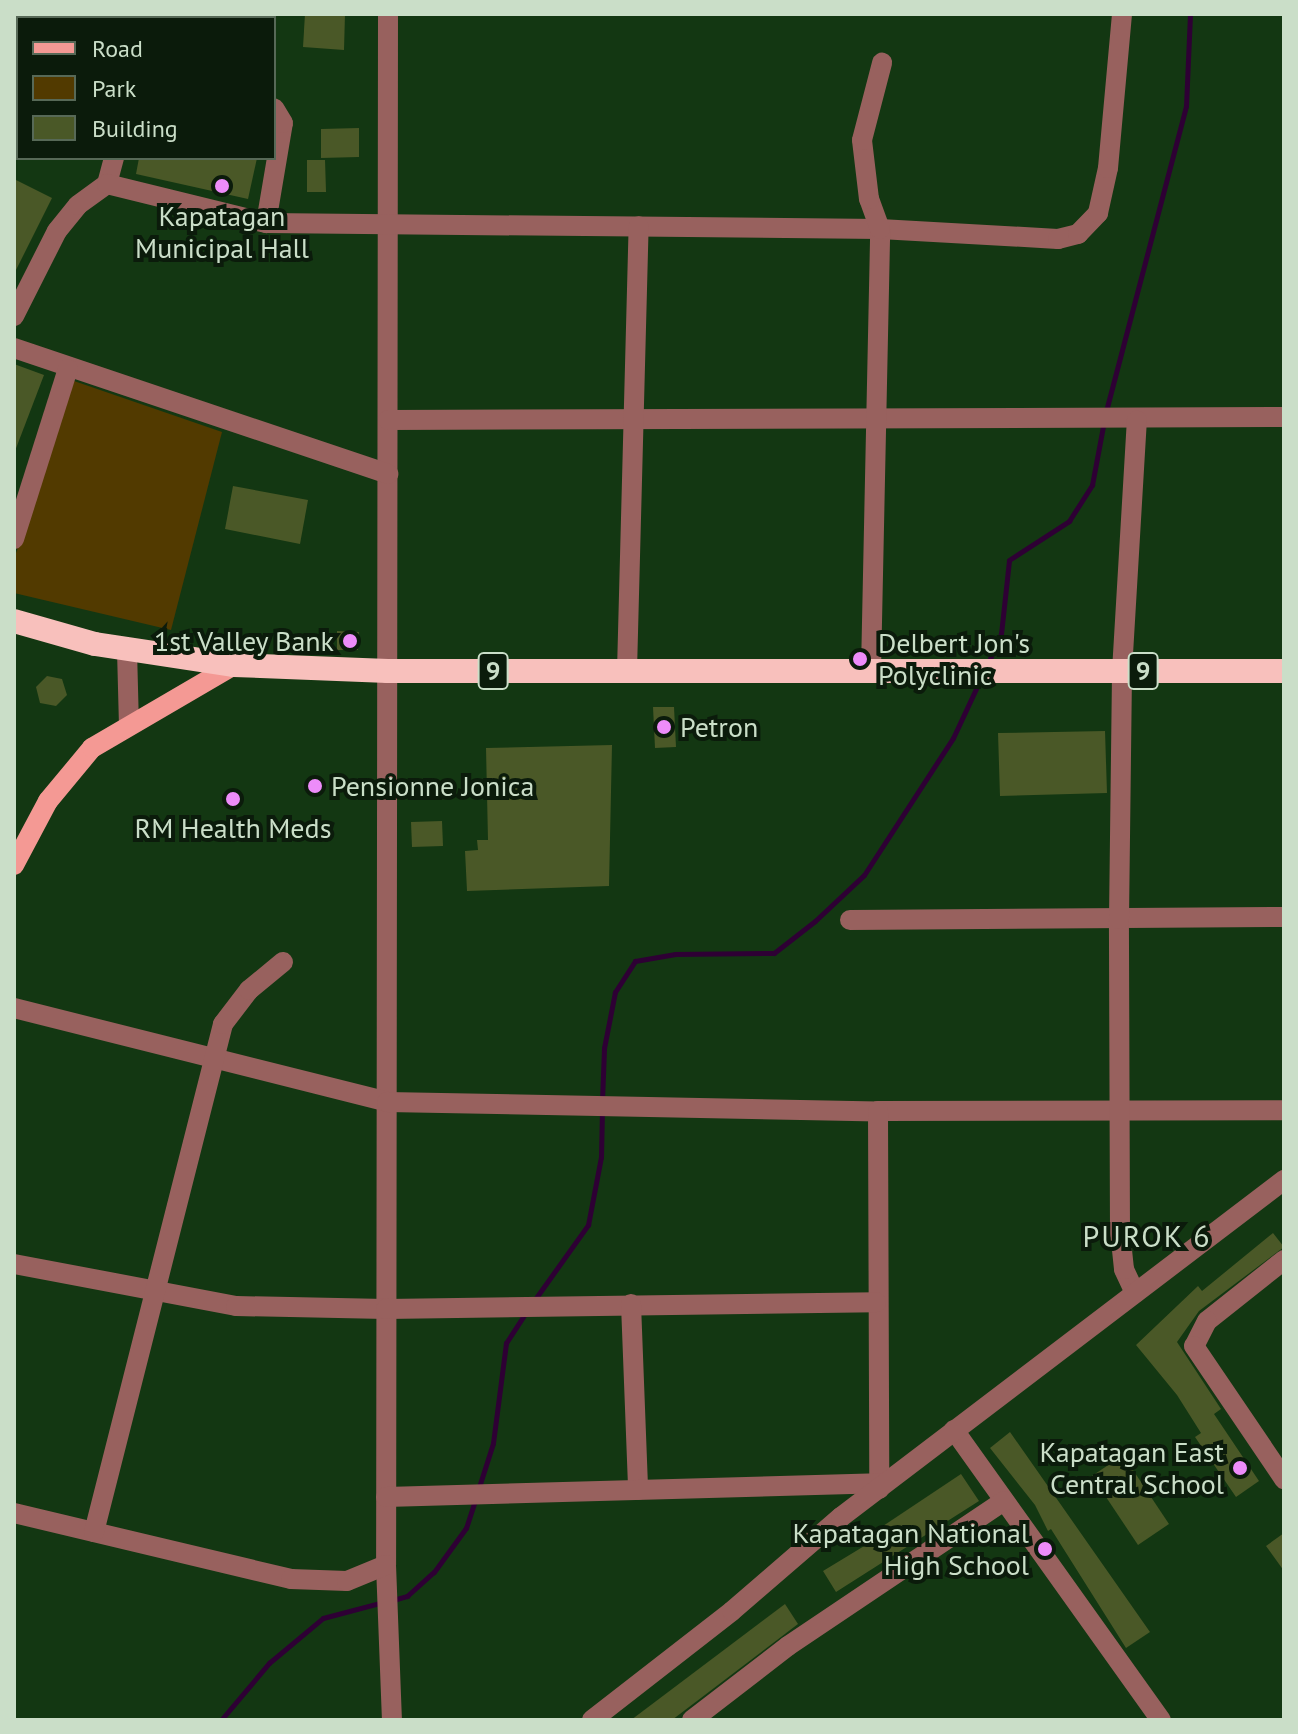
<!DOCTYPE html>
<html>
<head>
<meta charset="utf-8">
<style>
	body { margin:0 }
	#map { position:relative; width:1298px; height:1734px; overflow:hidden; background:#133712; font-family:"PT Sans",sans-serif }
	div>[style] { position:absolute }
	[style*='--x'] { left:calc(var(--x)*1px); top:calc(var(--y)*1px); width:calc(var(--w)*1px); rotate:calc(var(--a)*1deg) }
	.green>* { inset:0; background:#523a00 }
	.stream>* { height:5px; margin:-2.5px; padding:0 2.5px; transform-origin:2.5px; border-radius:2.5px; background:#2e0034 }
	.building>* { inset:0; background:#4a5827 }
	.minor>* { height:20px; margin:-10px; padding:0 10px; transform-origin:10px; border-radius:10px; background:#98615e }
	.major>* { height:20px; margin:-10px; padding:0 10px; transform-origin:10px; border-radius:10px; background:#f49994 }
	.highway>* { height:24px; margin:-12px; padding:0 12px; transform-origin:12px; border-radius:12px; background:#f8c0bc }
	.dots>* { width:22px; height:22px; translate:-50% -50%; box-sizing:border-box; border:4px solid #0b1b0b; border-radius:50% }
	span { translate:-50% -50%; white-space:nowrap; text-align:center; line-height:1.15; -webkit-text-stroke:8px #0b1b0b; paint-order:stroke }
	.shield-label span { padding:2px 6px; background:#0b1b0b; border:2px solid; border-radius:6px; -webkit-text-stroke-width:0 }
	.shield-label { font-size:26px; color:#cadec8; font-weight:700 }
	.poi-label { font-size:28px; color:#cadec8 }
	.right { translate:-100% -50%; text-align:right }
	.left { translate:0 -50%; text-align:left }
	.neighbourhood-label { font-size:30px; color:#cadec8; letter-spacing:2px }
	.frame { position:absolute; inset:0; border:16px solid #cadec8; pointer-events:none }
	.legend { position:absolute; left:16px; top:16px; width:260px; height:144px; box-sizing:border-box; background:#0b1b0b; border:2px solid #576957; margin:0; padding:10px 14px; list-style:none; font-size:24px; color:#cadec8 }
	.legend li { display:flex; align-items:center; gap:16px; height:40px }
	.legend b { width:40px; border:2px solid #576957 }
</style>
</head>
<body>
<div id="map">
	<div class="green">
		<i style="clip-path:polygon(74px 381px,222px 432px,171px 630px,14px 593px,14px 559px)"></i>
	</div>
	<div class="stream">
		<i style="--x:1106;--y:411;--w:315;--a:-75.3"></i>
		<i style="--x:1186;--y:106;--w:92;--a:-87.5"></i>
		<i style="--x:988;--y:663;--w:32;--a:-66"></i>
		<i style="--x:1001;--y:634;--w:74;--a:-83.8"></i>
		<i style="--x:1009;--y:560;--w:72;--a:-33"></i>
		<i style="--x:1069;--y:521;--w:43;--a:-57.4"></i>
		<i style="--x:1092;--y:485;--w:65;--a:-79.4"></i>
		<i style="--x:602;--y:1101;--w:53;--a:-87.8"></i>
		<i style="--x:604;--y:1048;--w:57;--a:-78.9"></i>
		<i style="--x:615;--y:992;--w:37;--a:-57"></i>
		<i style="--x:635;--y:961;--w:41;--a:-9.9"></i>
		<i style="--x:675;--y:954;--w:99;--a:-0.6"></i>
		<i style="--x:774;--y:953;--w:52;--a:-38"></i>
		<i style="--x:815;--y:921;--w:67;--a:-43.2"></i>
		<i style="--x:864;--y:875;--w:163;--a:-57"></i>
		<i style="--x:953;--y:738;--w:64;--a:-65"></i>
		<i style="--x:533;--y:1302;--w:95;--a:-54.5"></i>
		<i style="--x:588;--y:1225;--w:69;--a:-79.2"></i>
		<i style="--x:601;--y:1157;--w:46;--a:-88.8"></i>
		<i style="--x:479;--y:1487;--w:46;--a:-72.3"></i>
		<i style="--x:493;--y:1443;--w:101;--a:-82.6"></i>
		<i style="--x:506;--y:1343;--w:35;--a:-57"></i>
		<i style="--x:393;--y:1600;--w:15;--a:-16"></i>
		<i style="--x:407;--y:1596;--w:36;--a:-42"></i>
		<i style="--x:434;--y:1572;--w:54;--a:-54"></i>
		<i style="--x:466;--y:1528;--w:28;--a:-72"></i>
		<i style="--x:221;--y:1720;--w:75;--a:-49.9"></i>
		<i style="--x:269;--y:1663;--w:70;--a:-39.8"></i>
		<i style="--x:323;--y:1618;--w:62;--a:-14.9"></i>
	</div>
	<div class="building">
		<i style="clip-path:polygon(305px 14px,345px 14px,344px 50px,303px 47px)"></i>
		<i style="clip-path:polygon(359px 128px,359px 157px,321px 158px,321px 129px)"></i>
		<i style="clip-path:polygon(139px 158px,257px 158px,248px 199px,136px 174px)"></i>
		<i style="clip-path:polygon(307px 160px,325px 160px,326px 192px,307px 192px)"></i>
		<i style="clip-path:polygon(14px 179px,52px 198px,14px 274px)"></i>
		<i style="clip-path:polygon(14px 364px,44px 375px,15px 451px,14px 451px)"></i>
		<i style="clip-path:polygon(233px 486px,308px 500px,300px 544px,225px 529px)"></i>
		<i style="clip-path:polygon(337px 631px,359px 632px,358px 650px,337px 650px)"></i>
		<i style="clip-path:polygon(47px 676px,62px 679px,67px 695px,56px 706px,40px 703px,36px 687px)"></i>
		<i style="clip-path:polygon(653px 707px,674px 707px,676px 747px,655px 748px)"></i>
		<i style="clip-path:polygon(1105px 731px,1107px 793px,1000px 796px,998px 733px)"></i>
		<i style="clip-path:polygon(612px 745px,609px 886px,467px 891px,465px 851px,478px 850px,477px 840px,488px 840px,486px 748px)"></i>
		<i style="clip-path:polygon(442px 821px,443px 846px,412px 847px,411px 822px)"></i>
		<i style="clip-path:polygon(1273px 1233px,1284px 1247px,1199px 1311px,1177px 1342px,1221px 1409px,1214px 1414px,1259px 1481px,1236px 1497px,1195px 1437px,1201px 1433px,1177px 1395px,1136px 1345px,1198px 1286px,1202px 1291px)"></i>
		<i style="clip-path:polygon(1010px 1432px,1150px 1632px,1126px 1648px,1051px 1529px,1048px 1531px,1035px 1505px,990px 1448px)"></i>
		<i style="clip-path:polygon(1123px 1455px,1169px 1524px,1138px 1545px,1092px 1476px)"></i>
		<i style="clip-path:polygon(961px 1474px,979px 1501px,836px 1592px,823px 1571px,884px 1534px,880px 1528px)"></i>
		<i style="clip-path:polygon(1284px 1533px,1284px 1571px,1266px 1546px)"></i>
		<i style="clip-path:polygon(785px 1604px,798px 1624px,672px 1720px,631px 1720px)"></i>
	</div>
	<div class="minor">
		<i style="--x:388;--y:14;--w:1551;--a:90.07"></i>
		<i style="--x:386;--y:1565;--w:155;--a:87.8"></i>
		<i style="--x:33;--y:18;--w:4;--a:-63"></i>
		<i style="--x:147;--y:18;--w:4;--a:-76"></i>
		<i style="--x:14;--y:52;--w:8;--a:-60"></i>
		<i style="--x:107;--y:184;--w:27;--a:-75"></i>
		<i style="--x:266;--y:223;--w:101;--a:-80.4"></i>
		<i style="--x:283;--y:123;--w:17;--a:-121"></i>
		<i style="--x:14;--y:316;--w:95;--a:-63.2"></i>
		<i style="--x:57;--y:231;--w:33;--a:-51"></i>
		<i style="--x:78;--y:205;--w:36;--a:-36"></i>
		<i style="--x:107;--y:184;--w:164;--a:13.8"></i>
		<i style="--x:266;--y:223;--w:614;--a:0.56"></i>
		<i style="--x:880;--y:229;--w:178;--a:3.2"></i>
		<i style="--x:1058;--y:239;--w:21;--a:-14"></i>
		<i style="--x:1078;--y:234;--w:29;--a:-46"></i>
		<i style="--x:1098;--y:213;--w:46;--a:-77.5"></i>
		<i style="--x:1108;--y:168;--w:155;--a:-84.8"></i>
		<i style="--x:14;--y:348;--w:395;--a:18.6"></i>
		<i style="--x:388;--y:420;--w:896;--a:-0.19"></i>
		<i style="--x:14;--y:539;--w:178;--a:-72.4"></i>
		<i style="--x:127;--y:650;--w:74;--a:88.5"></i>
		<i style="--x:871;--y:670;--w:441;--a:-88.8"></i>
		<i style="--x:880;--y:229;--w:32;--a:-110"></i>
		<i style="--x:869;--y:199;--w:59;--a:-96.8"></i>
		<i style="--x:862;--y:140;--w:80;--a:-75.4"></i>
		<i style="--x:627;--y:671;--w:445;--a:-88.5"></i>
		<i style="--x:850;--y:920;--w:434;--a:-0.4"></i>
		<i style="--x:14;--y:1008;--w:385;--a:14.1"></i>
		<i style="--x:387;--y:1102;--w:491;--a:1.1"></i>
		<i style="--x:878;--y:1111;--w:406;--a:-0.1"></i>
		<i style="--x:878;--y:1111;--w:378;--a:89.8"></i>
		<i style="--x:1284;--y:1260;--w:98;--a:141.6"></i>
		<i style="--x:1207;--y:1321;--w:28;--a:117"></i>
		<i style="--x:1194;--y:1346;--w:161;--a:55.9"></i>
		<i style="--x:14;--y:1264;--w:226;--a:10.7"></i>
		<i style="--x:236;--y:1306;--w:150;--a:1.1"></i>
		<i style="--x:386;--y:1309;--w:490;--a:-0.8"></i>
		<i style="--x:1135;--y:1293;--w:26;--a:-115"></i>
		<i style="--x:1124;--y:1269;--w:36;--a:-96"></i>
		<i style="--x:1120;--y:1233;--w:314;--a:-90.2"></i>
		<i style="--x:1119;--y:919;--w:248;--a:-89.3"></i>
		<i style="--x:1122;--y:671;--w:251;--a:-86.6"></i>
		<i style="--x:631;--y:1304;--w:186;--a:87.8"></i>
		<i style="--x:954;--y:1430;--w:356;--a:54.5"></i>
		<i style="--x:386;--y:1497;--w:492;--a:-1.6"></i>
		<i style="--x:14;--y:1513;--w:285;--a:13.4"></i>
		<i style="--x:291;--y:1579;--w:56;--a:2"></i>
		<i style="--x:347;--y:1581;--w:42;--a:-22.3"></i>
		<i style="--x:94;--y:1532;--w:524;--a:-75.75"></i>
		<i style="--x:223;--y:1024;--w:43;--a:-52.6"></i>
		<i style="--x:249;--y:990;--w:44;--a:-39.5"></i>
		<i style="--x:592;--y:1720;--w:177;--a:-37.9"></i>
		<i style="--x:732;--y:1611;--w:144;--a:-40.8"></i>
		<i style="--x:841;--y:1517;--w:557;--a:-37.26"></i>
		<i style="--x:692;--y:1720;--w:121;--a:-37.6"></i>
		<i style="--x:788;--y:1646;--w:260;--a:-33.9"></i>
	</div>
	<div class="major">
		<i style="--x:14;--y:865;--w:72;--a:-62"></i>
		<i style="--x:48;--y:801;--w:69;--a:-50.3"></i>
		<i style="--x:92;--y:748;--w:164;--a:-30.3"></i>
	</div>
	<div class="highway">
		<i style="--x:14;--y:621;--w:84;--a:15.9"></i>
		<i style="--x:95;--y:644;--w:141;--a:8.6"></i>
		<i style="--x:234;--y:665;--w:154;--a:2.2"></i>
		<i style="--x:388;--y:671;--w:896;--a:0"></i>
	</div>
	<div class="dots">
		<i style="left:222px;top:186px;background:#ed8cf9"></i>
		<i style="left:350px;top:641px;background:#ed8cf9"></i>
		<i style="left:860px;top:659px;background:#ed8cf9"></i>
		<i style="left:664px;top:727px;background:#ed8cf9"></i>
		<i style="left:315px;top:786px;background:#ed8cf9"></i>
		<i style="left:233px;top:799px;background:#ed8cf9"></i>
		<i style="left:1240px;top:1468px;background:#ed8cf9"></i>
		<i style="left:1045px;top:1549px;background:#ed8cf9"></i>
	</div>
	<div class="shield-label">
		<span style="left:493px;top:671px">9</span>
		<span style="left:1143px;top:671px">9</span>
	</div>
	<div class="poi-label">
		<span style="left:222px;top:232px">Kapatagan<br>Municipal Hall</span>
		<span class="right" style="left:334px;top:641px">1st Valley Bank</span>
		<span class="left" style="left:878px;top:659px">Delbert Jon's<br>Polyclinic</span>
		<span class="left" style="left:680px;top:727px">Petron</span>
		<span class="left" style="left:331px;top:786px">Pensionne Jonica</span>
		<span style="left:233px;top:828px">RM Health Meds</span>
		<span class="right" style="left:1224px;top:1468px">Kapatagan East<br>Central School</span>
		<span class="right" style="left:1029px;top:1549px">Kapatagan National<br>High School</span>
	</div>
	<div class="neighbourhood-label">
		<span style="left:1147px;top:1236px">PUROK 6</span>
	</div>
	<div class="frame"></div>
	<ul class="legend">
	<li><b style="height:10px;background:#f49994"></b>Road</li>
	<li><b style="height:22px;background:#523a00"></b>Park</li>
	<li><b style="height:22px;background:#4a5827"></b>Building</li>
	</ul>
</div>
</body>
</html>
